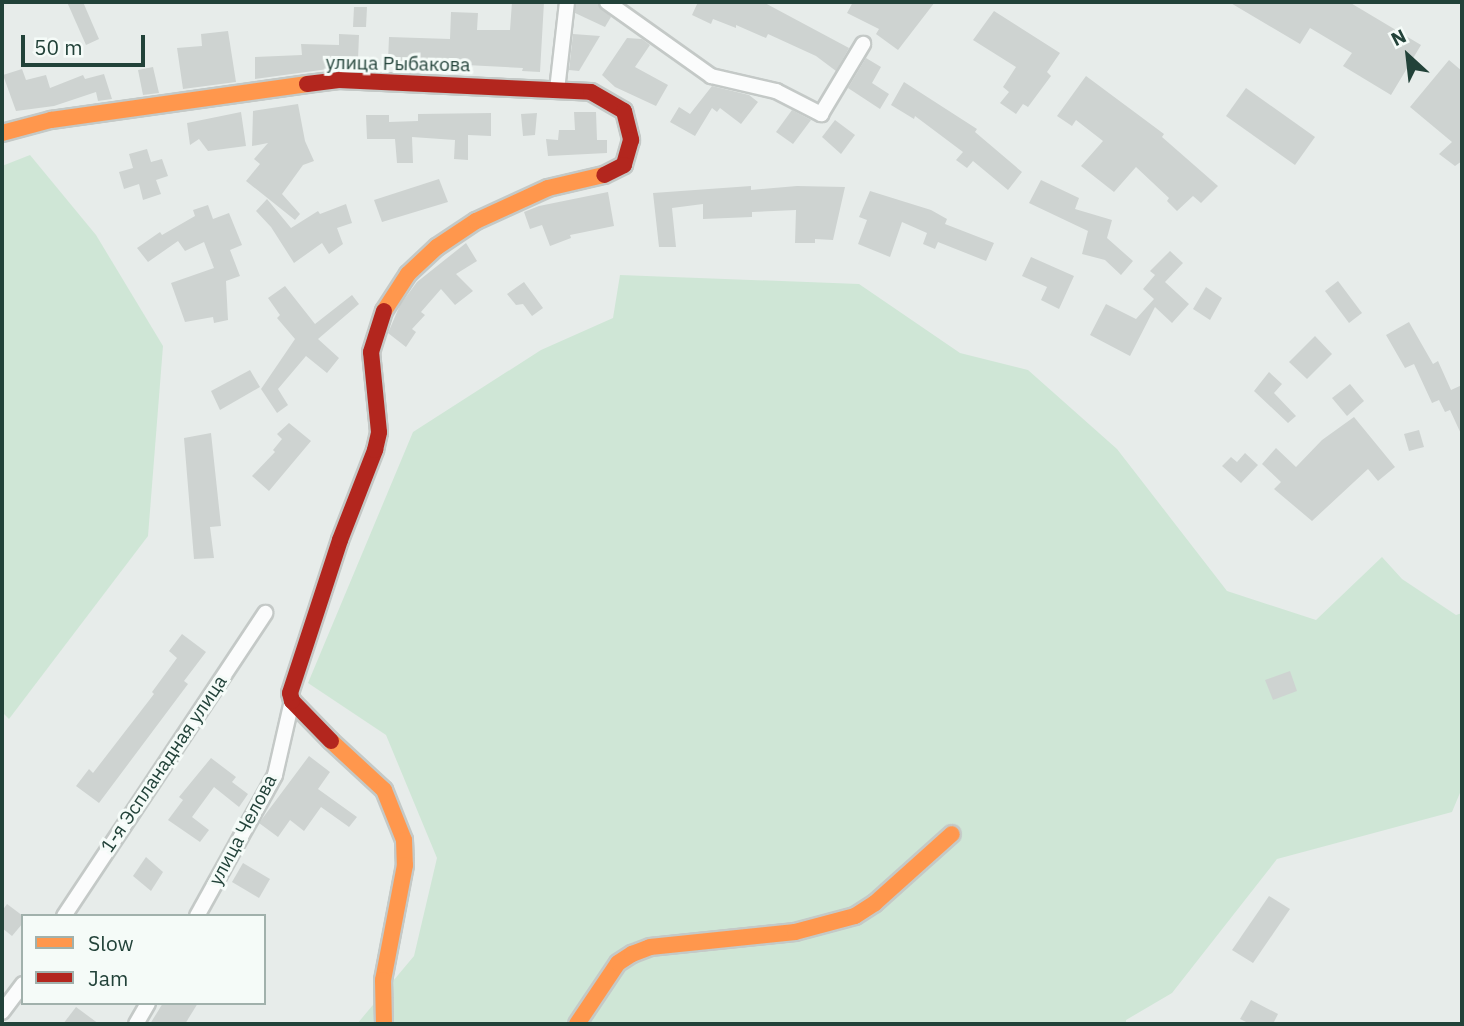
<!DOCTYPE html>
<html>
<head>
<meta charset="utf-8">
<style>
	body { margin:0 }
	#map { position:relative; width:1464px; height:1026px; overflow:hidden; background:#e7ecea; font-family:"IBM Plex Sans",sans-serif }
	div>[style] { position:absolute }
	[style*='--x'] { left:calc(var(--x)*1px); top:calc(var(--y)*1px); width:calc(var(--w)*1px); rotate:calc(var(--a)*1deg) }
	.green>* { inset:0; background:#cfe6d6 }
	.building>* { inset:0; background:#ced3d1 }
	.roads { filter:drop-shadow(2px 0 #c4c9c7) drop-shadow(-2px 0 #c4c9c7) drop-shadow(0 2px #c4c9c7) drop-shadow(0 -2px #c4c9c7) }
	.street>* { height:14px; margin:-7px; padding:0 7px; transform-origin:7px; border-radius:7px; background:#fbfcfc }
	.slow>* { height:16px; margin:-8px; padding:0 8px; transform-origin:8px; border-radius:8px; background:#ff974d }
	.jam>* { height:16px; margin:-8px; padding:0 8px; transform-origin:8px; border-radius:8px; background:#b3261e }
	span { translate:-50% -50%; white-space:nowrap; text-align:center; line-height:1.15; -webkit-text-stroke:6px #f5fbf8; paint-order:stroke }
	.street-label { font-size:19px; color:#224239 }
	.frame { position:absolute; inset:0; border:4px solid #224239; pointer-events:none }
	.legend { position:absolute; left:21px; top:914px; width:245px; height:91px; box-sizing:border-box; background:#f5fbf8; border:2px solid #a1b1ac; margin:0; padding:9px 12px; list-style:none; font-size:21px; color:#224239 }
	.legend li { display:flex; align-items:center; gap:14px; height:35px }
	.legend b { width:35px; border:2px solid #a1b1ac }
	.north { position:absolute; left:1373px; top:21px; width:70px; height:70px; -webkit-text-stroke:5px #f5fbf8; paint-order:stroke; rotate:333deg; font-size:19px; font-weight:700; line-height:28px; text-align:center; color:#224239 }
	.north::after { content:''; display:block; margin:auto; width:24px; height:32px; background:#224239; clip-path:polygon(50% 0,100% 100%,50% 72%,0 100%) }
	.scale { position:absolute; left:21px; top:35px; width:124px; height:32px; box-sizing:border-box; border:4px solid #224239; border-top:0; padding-left:9px; font-size:21px; line-height:24px; white-space:nowrap; color:#224239; -webkit-text-stroke:5px #f5fbf8; paint-order:stroke }
</style>
</head>
<body>
<div id="map">
	<div class="green">
		<i style="clip-path:polygon(30px 155px,96px 235px,163px 346px,148px 536px,9px 719px,2px 712px,2px 166px)"></i>
		<i style="clip-path:polygon(620px 275px,859px 284px,960px 353px,1028px 370px,1117px 449px,1227px 591px,1316px 620px,1382px 557px,1402px 579px,1456px 615px,1462px 613px,1462px 788px,1452px 812px,1277px 859px,1172px 993px,1126px 1020px,1126px 1024px,357px 1024px,414px 956px,437px 858px,386px 735px,308px 683px,413px 432px,541px 350px,613px 318px)"></i>
	</div>
	<div class="building">
		<i style="clip-path:polygon(67px 2px,83px 2px,99px 39px,86px 45px)"></i>
		<i style="clip-path:polygon(512px 2px,544px 2px,540px 72px,522px 71px,523px 68px,388px 61px,389px 37px,450px 39px,451px 12px,478px 13px,477px 30px,510px 30px)"></i>
		<i style="clip-path:polygon(576px 2px,598px 4px,611px 17px,605px 27px,575px 13px)"></i>
		<i style="clip-path:polygon(698px 2px,763px 2px,849px 48px,836px 71px,816px 56px,768px 34px,766px 38px,736px 25px,736px 28px,713px 19px,711px 24px,692px 15px)"></i>
		<i style="clip-path:polygon(853px 2px,935px 2px,898px 50px,876px 34px,879px 29px,847px 13px)"></i>
		<i style="clip-path:polygon(1229px 2px,1349px 2px,1421px 45px,1391px 95px,1343px 66px,1352px 53px,1310px 28px,1300px 44px)"></i>
		<i style="clip-path:polygon(354px 7px,367px 7px,366px 27px,353px 27px)"></i>
		<i style="clip-path:polygon(994px 11px,1060px 53px,1047px 72px,1051px 76px,1028px 107px,1023px 104px,1016px 114px,1000px 103px,1009px 92px,1003px 87px,1016px 67px,973px 40px)"></i>
		<i style="clip-path:polygon(228px 31px,236px 82px,183px 89px,177px 48px,202px 46px,201px 34px)"></i>
		<i style="clip-path:polygon(339px 34px,359px 35px,358px 60px,326px 59px,328px 69px,255px 79px,255px 57px,302px 55px,301px 44px,339px 45px)"></i>
		<i style="clip-path:polygon(573px 34px,600px 36px,579px 71px,569px 70px)"></i>
		<i style="clip-path:polygon(627px 38px,642px 39px,650px 45px,635px 67px,668px 85px,656px 106px,615px 87px,602px 75px)"></i>
		<i style="clip-path:polygon(866px 58px,881px 67px,872px 83px,889px 94px,880px 109px,848px 88px)"></i>
		<i style="clip-path:polygon(1449px 60px,1462px 71px,1462px 161px,1455px 166px,1439px 154px,1452px 142px,1410px 107px)"></i>
		<i style="clip-path:polygon(153px 67px,159px 93px,143px 95px,138px 70px)"></i>
		<i style="clip-path:polygon(22px 69px,26px 80px,46px 75px,50px 88px,83px 75px,85px 79px,104px 74px,112px 99px,98px 101px,96px 92px,54px 106px,16px 111px,3px 75px)"></i>
		<i style="clip-path:polygon(1086px 76px,1164px 134px,1162px 137px,1218px 186px,1201px 203px,1193px 196px,1177px 211px,1167px 201px,1169px 198px,1136px 167px,1114px 192px,1081px 166px,1103px 141px,1076px 120px,1072px 126px,1057px 116px)"></i>
		<i style="clip-path:polygon(904px 82px,977px 129px,975px 132px,1022px 172px,1008px 190px,973px 161px,967px 168px,956px 160px,963px 152px,915px 116px,914px 119px,891px 105px)"></i>
		<i style="clip-path:polygon(712px 86px,749px 95px,758px 102px,741px 124px,720px 108px,717px 112px,712px 108px,695px 136px,670px 122px,679px 107px,690px 114px)"></i>
		<i style="clip-path:polygon(1246px 88px,1315px 137px,1295px 165px,1226px 116px)"></i>
		<i style="clip-path:polygon(298px 104px,305px 141px,314px 161px,303px 165px,282px 194px,300px 214px,295px 220px,246px 181px,260px 164px,254px 159px,268px 143px,252px 146px,253px 111px)"></i>
		<i style="clip-path:polygon(792px 110px,811px 120px,793px 144px,776px 132px)"></i>
		<i style="clip-path:polygon(241px 112px,246px 146px,208px 151px,199px 139px,190px 145px,187px 123px)"></i>
		<i style="clip-path:polygon(574px 112px,596px 112px,597px 140px,607px 140px,607px 153px,548px 156px,546px 139px,558px 140px,559px 130px,575px 130px)"></i>
		<i style="clip-path:polygon(491px 113px,491px 136px,468px 135px,468px 160px,454px 159px,455px 140px,412px 137px,413px 163px,397px 163px,395px 139px,367px 139px,366px 115px,389px 115px,389px 122px,418px 121px,418px 114px)"></i>
		<i style="clip-path:polygon(537px 113px,535px 135px,523px 136px,521px 114px)"></i>
		<i style="clip-path:polygon(835px 120px,855px 135px,841px 154px,822px 137px)"></i>
		<i style="clip-path:polygon(147px 149px,151px 162px,162px 159px,168px 176px,156px 180px,161px 194px,143px 200px,139px 184px,124px 189px,119px 172px,133px 168px,129px 154px)"></i>
		<i style="clip-path:polygon(439px 179px,448px 202px,382px 222px,374px 200px)"></i>
		<i style="clip-path:polygon(1041px 180px,1079px 198px,1075px 209px,1112px 220px,1107px 238px,1133px 261px,1121px 275px,1105px 260px,1082px 254px,1088px 231px,1029px 203px)"></i>
		<i style="clip-path:polygon(751px 186px,751px 190px,797px 186px,845px 187px,833px 240px,815px 239px,815px 243px,795px 243px,796px 210px,752px 212px,752px 217px,703px 219px,703px 204px,672px 208px,676px 247px,659px 247px,653px 193px)"></i>
		<i style="clip-path:polygon(870px 191px,931px 210px,947px 219px,945px 224px,994px 243px,986px 261px,938px 242px,935px 249px,923px 244px,927px 233px,902px 222px,890px 257px,858px 244px,867px 220px,859px 217px)"></i>
		<i style="clip-path:polygon(608px 192px,614px 226px,570px 235px,571px 238px,550px 246px,542px 225px,530px 229px,524px 212px,539px 206px)"></i>
		<i style="clip-path:polygon(267px 199px,291px 228px,318px 211px,320px 214px,346px 204px,352px 223px,337px 228px,343px 244px,329px 254px,322px 243px,294px 263px,271px 227px,256px 211px)"></i>
		<i style="clip-path:polygon(208px 205px,213px 219px,229px 213px,242px 245px,230px 250px,240px 276px,226px 281px,228px 320px,214px 323px,213px 317px,185px 322px,171px 283px,214px 268px,204px 242px,185px 251px,178px 241px,148px 262px,137px 248px,160px 232px,162px 235px,195px 216px,193px 210px)"></i>
		<i style="clip-path:polygon(466px 243px,477px 261px,456px 274px,473px 291px,455px 305px,441px 289px,421px 312px,425px 315px,412px 329px,416px 332px,406px 347px,388px 333px,400px 305px,417px 282px)"></i>
		<i style="clip-path:polygon(1170px 251px,1183px 263px,1165px 282px,1189px 304px,1172px 323px,1155px 307px,1130px 356px,1090px 335px,1106px 304px,1136px 319px,1154px 299px,1143px 289px,1155px 275px,1150px 271px)"></i>
		<i style="clip-path:polygon(1031px 257px,1074px 276px,1059px 309px,1041px 300px,1047px 287px,1022px 276px)"></i>
		<i style="clip-path:polygon(1338px 281px,1362px 313px,1349px 323px,1325px 291px)"></i>
		<i style="clip-path:polygon(524px 282px,543px 308px,532px 316px,523px 304px,516px 305px,507px 294px)"></i>
		<i style="clip-path:polygon(285px 286px,315px 324px,352px 295px,359px 304px,318px 339px,339px 358px,327px 373px,306px 356px,278px 389px,288px 405px,277px 413px,261px 389px,295px 339px,277px 318px,280px 315px,268px 298px)"></i>
		<i style="clip-path:polygon(1206px 287px,1222px 298px,1210px 320px,1193px 309px)"></i>
		<i style="clip-path:polygon(1409px 322px,1433px 364px,1438px 361px,1451px 390px,1462px 385px,1462px 436px,1450px 410px,1445px 412px,1439px 400px,1432px 403px,1414px 364px,1405px 368px,1386px 335px)"></i>
		<i style="clip-path:polygon(1315px 336px,1332px 354px,1307px 379px,1289px 362px)"></i>
		<i style="clip-path:polygon(250px 370px,260px 387px,220px 410px,211px 391px)"></i>
		<i style="clip-path:polygon(1269px 372px,1282px 384px,1274px 393px,1296px 416px,1288px 423px,1254px 391px)"></i>
		<i style="clip-path:polygon(1350px 384px,1364px 401px,1347px 416px,1332px 398px)"></i>
		<i style="clip-path:polygon(1354px 417px,1395px 467px,1378px 481px,1368px 469px,1312px 521px,1274px 489px,1281px 482px,1262px 464px,1276px 448px,1296px 467px,1322px 440px)"></i>
		<i style="clip-path:polygon(289px 423px,311px 441px,269px 491px,252px 476px,275px 452px,273px 450px,282px 439px,277px 434px)"></i>
		<i style="clip-path:polygon(1419px 430px,1424px 447px,1409px 451px,1404px 434px)"></i>
		<i style="clip-path:polygon(211px 433px,221px 526px,210px 527px,214px 558px,194px 559px,184px 438px)"></i>
		<i style="clip-path:polygon(1245px 453px,1258px 465px,1241px 483px,1222px 466px,1231px 457px,1237px 462px)"></i>
		<i style="clip-path:polygon(182px 634px,206px 652px,184px 681px,188px 684px,99px 803px,76px 786px,89px 769px,93px 773px,154px 694px,152px 692px,177px 658px,169px 651px)"></i>
		<i style="clip-path:polygon(1290px 671px,1297px 691px,1273px 700px,1265px 680px)"></i>
		<i style="clip-path:polygon(309px 756px,330px 772px,318px 789px,357px 817px,349px 827px,321px 807px,304px 831px,290px 820px,278px 837px,259px 823px)"></i>
		<i style="clip-path:polygon(211px 758px,236px 777px,232px 782px,248px 794px,239px 807px,214px 787px,192px 817px,209px 830px,200px 842px,168px 820px,183px 800px,179px 797px)"></i>
		<i style="clip-path:polygon(146px 857px,163px 872px,151px 891px,133px 876px)"></i>
		<i style="clip-path:polygon(243px 863px,270px 879px,259px 898px,232px 882px)"></i>
		<i style="clip-path:polygon(1269px 896px,1290px 909px,1253px 963px,1232px 950px)"></i>
		<i style="clip-path:polygon(7px 904px,23px 916px,23px 923px,12px 936px,2px 928px,2px 911px)"></i>
		<i style="clip-path:polygon(1251px 1000px,1278px 1014px,1273px 1024px,1250px 1024px,1240px 1019px)"></i>
		<i style="clip-path:polygon(163px 1003px,198px 1003px,185px 1024px,150px 1024px)"></i>
		<i style="clip-path:polygon(76px 1007px,99px 1024px,63px 1024px)"></i>
	</div>
	<div class="roads">
		<div class="street">
			<i style="--x:607;--y:2;--w:128;--a:35.4"></i>
			<i style="--x:711;--y:76;--w:67;--a:13"></i>
			<i style="--x:776;--y:91;--w:51;--a:27.1"></i>
			<i style="--x:821;--y:114;--w:82;--a:-59"></i>
			<i style="--x:557;--y:90;--w:89;--a:-83.5"></i>
			<i style="--x:64;--y:916;--w:364;--a:-56.4"></i>
			<i style="--x:197;--y:916;--w:161;--a:-61"></i>
			<i style="--x:275;--y:775;--w:76;--a:-77.1"></i>
			<i style="--x:2;--y:1012;--w:35;--a:-53"></i>
			<i style="--x:136;--y:1024;--w:24;--a:-60"></i>
		</div>
		<div class="slow">
			<i style="--x:2;--y:133;--w:51;--a:-14.9"></i>
			<i style="--x:51;--y:120;--w:259;--a:-8"></i>
			<i style="--x:384;--y:311;--w:44;--a:-57"></i>
			<i style="--x:408;--y:274;--w:40;--a:-43"></i>
			<i style="--x:437;--y:247;--w:47;--a:-33.7"></i>
			<i style="--x:476;--y:221;--w:79;--a:-24.6"></i>
			<i style="--x:548;--y:188;--w:57;--a:-13.1"></i>
			<i style="--x:331;--y:741;--w:72;--a:42.8"></i>
			<i style="--x:384;--y:790;--w:54;--a:68.2"></i>
			<i style="--x:404;--y:840;--w:25;--a:88"></i>
			<i style="--x:405;--y:865;--w:117;--a:100.8"></i>
			<i style="--x:383;--y:980;--w:44;--a:88.7"></i>
			<i style="--x:577;--y:1024;--w:73;--a:-56.1"></i>
			<i style="--x:618;--y:963;--w:17;--a:-33"></i>
			<i style="--x:632;--y:954;--w:19;--a:-21"></i>
			<i style="--x:650;--y:947;--w:146;--a:-5.9"></i>
			<i style="--x:795;--y:932;--w:62;--a:-14.9"></i>
			<i style="--x:855;--y:916;--w:24;--a:-33"></i>
			<i style="--x:875;--y:903;--w:103;--a:-41.9"></i>
		</div>
		<div class="jam">
			<i style="--x:307;--y:84;--w:32;--a:-7"></i>
			<i style="--x:339;--y:80;--w:252;--a:2.7"></i>
			<i style="--x:591;--y:92;--w:38;--a:30"></i>
			<i style="--x:624;--y:111;--w:30;--a:76"></i>
			<i style="--x:631;--y:140;--w:26;--a:106"></i>
			<i style="--x:624;--y:165;--w:22;--a:153"></i>
			<i style="--x:331;--y:741;--w:56;--a:-134.3"></i>
			<i style="--x:292;--y:701;--w:8;--a:-104"></i>
			<i style="--x:290;--y:693;--w:161;--a:-71.9"></i>
			<i style="--x:340;--y:540;--w:97;--a:-68.7"></i>
			<i style="--x:375;--y:450;--w:18;--a:-77"></i>
			<i style="--x:379;--y:432;--w:80;--a:-95.7"></i>
			<i style="--x:371;--y:352;--w:43;--a:-72.4"></i>
		</div>
	</div>
	<div class="street-label">
		<span style="left:398px;top:64px;rotate:1deg">улица Рыбакова</span>
		<span style="left:164px;top:764px;rotate:-56deg">1-я Эспланадная улица</span>
		<span style="left:243px;top:830px;rotate:-62deg">улица Челова</span>
	</div>
	<div class="frame"></div>
	<ul class="legend">
	<li><b style="height:9px;background:#ff974d"></b>Slow</li>
	<li><b style="height:9px;background:#b3261e"></b>Jam</li>
	</ul>
	<div class="north">N</div>
	<div class="scale">50 m</div>
</div>
</body>
</html>
